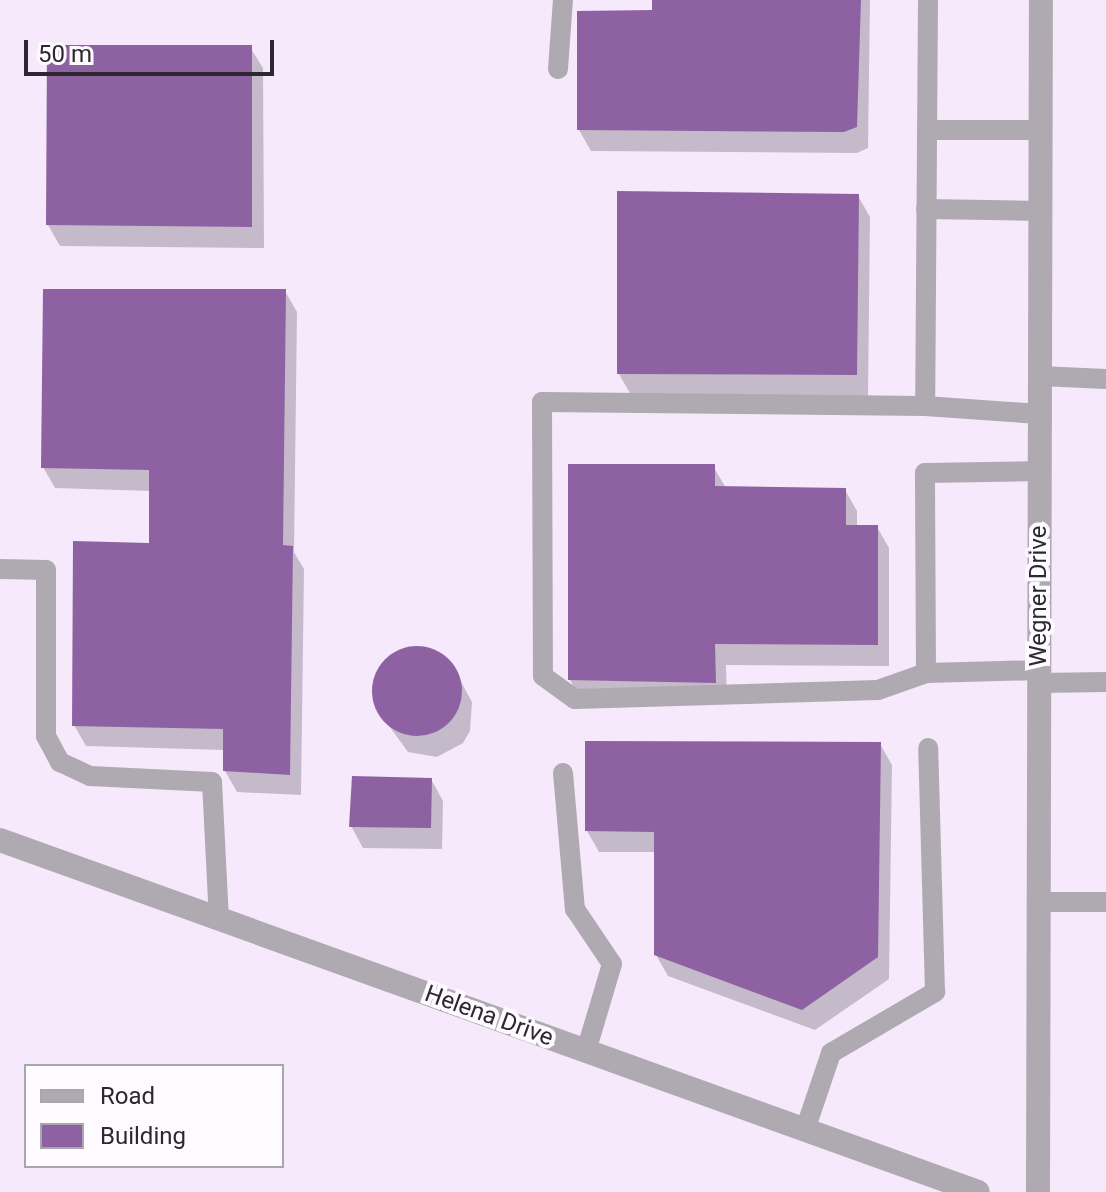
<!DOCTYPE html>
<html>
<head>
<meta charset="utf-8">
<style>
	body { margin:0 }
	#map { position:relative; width:1106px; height:1192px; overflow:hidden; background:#f6e9fc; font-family:Roboto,sans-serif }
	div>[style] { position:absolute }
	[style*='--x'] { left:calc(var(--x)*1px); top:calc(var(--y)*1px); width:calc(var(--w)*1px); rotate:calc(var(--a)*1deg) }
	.shadow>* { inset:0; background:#0003 }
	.building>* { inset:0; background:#8e62a2 }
	.round { border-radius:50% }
	.lane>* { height:20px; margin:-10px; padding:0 10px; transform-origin:10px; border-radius:10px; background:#afaab2 }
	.street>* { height:24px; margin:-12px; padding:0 12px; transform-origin:12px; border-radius:12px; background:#afaab2 }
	span { translate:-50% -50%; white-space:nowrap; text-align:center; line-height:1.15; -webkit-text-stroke:8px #fdfbff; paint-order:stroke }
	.street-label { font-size:24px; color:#2d282f }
	.legend { position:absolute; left:24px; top:1064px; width:260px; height:104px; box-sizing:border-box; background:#fdfbff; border:2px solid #aaa7ac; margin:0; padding:10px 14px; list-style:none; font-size:24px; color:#2d282f }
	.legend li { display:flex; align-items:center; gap:16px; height:40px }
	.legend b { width:40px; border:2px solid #aaa7ac }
	.scale { position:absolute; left:24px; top:40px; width:250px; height:36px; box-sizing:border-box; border:4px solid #2d282f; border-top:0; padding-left:10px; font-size:24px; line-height:28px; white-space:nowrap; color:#2d282f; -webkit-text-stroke:6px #fdfbff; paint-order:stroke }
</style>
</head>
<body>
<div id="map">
	<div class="shadow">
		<i style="clip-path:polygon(654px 0,870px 0,868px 148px,857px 153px,591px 151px,579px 130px,654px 12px)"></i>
		<i style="clip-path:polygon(250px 47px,263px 68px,264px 248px,60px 246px,48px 225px)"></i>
		<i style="clip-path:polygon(858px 196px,870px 217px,868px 396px,631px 395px,619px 374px)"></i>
		<i style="clip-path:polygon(285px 291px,297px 312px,294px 552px,304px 569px,301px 795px,237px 792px,225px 771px,225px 750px,86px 746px,74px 725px,151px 545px,151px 491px,55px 488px,43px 467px)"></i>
		<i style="clip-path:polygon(713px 466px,726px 488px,845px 490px,857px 511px,857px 527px,877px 527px,889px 548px,889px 666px,726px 665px,727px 703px,582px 701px,570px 680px)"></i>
		<i style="clip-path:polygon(403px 650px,431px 650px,453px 667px,472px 702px,470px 731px,463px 743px,437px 757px,408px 752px,376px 708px,375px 679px,381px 667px)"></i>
		<i style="clip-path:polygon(880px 744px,892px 765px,889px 979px,815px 1030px,668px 976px,656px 955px,656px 852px,599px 852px,587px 831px)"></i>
		<i style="clip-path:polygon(431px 779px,443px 801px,442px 849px,363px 848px,351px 826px)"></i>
	</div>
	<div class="building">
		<i style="clip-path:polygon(652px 0,861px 0,857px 127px,844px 132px,577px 130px,577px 11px,652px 10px)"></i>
		<i style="clip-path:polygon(47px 45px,252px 45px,252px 227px,46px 225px)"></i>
		<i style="clip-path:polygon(617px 191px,859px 194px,857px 375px,617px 374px)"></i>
		<i style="clip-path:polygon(43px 289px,286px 289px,283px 545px,293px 546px,290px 775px,223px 771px,223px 729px,72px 726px,73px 541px,149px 543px,149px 470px,41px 468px)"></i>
		<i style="clip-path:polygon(568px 464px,715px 464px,715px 486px,846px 488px,846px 525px,878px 525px,878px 645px,715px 644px,716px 683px,568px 680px)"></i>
		<i class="round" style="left:372px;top:646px;width:90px;height:90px"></i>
		<i style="clip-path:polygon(585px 741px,881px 742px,878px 957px,802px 1010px,654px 955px,654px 832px,585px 831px)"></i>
		<i style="clip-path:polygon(352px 776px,432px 778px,431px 828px,349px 827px)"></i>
	</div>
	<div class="lane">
		<i style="--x:928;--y:0;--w:406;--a:90.4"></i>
		<i style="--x:925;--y:406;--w:115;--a:4"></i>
		<i style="--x:558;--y:69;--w:69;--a:-85.9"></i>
		<i style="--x:927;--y:130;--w:113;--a:0"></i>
		<i style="--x:926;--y:209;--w:114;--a:1"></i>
		<i style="--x:1040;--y:376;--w:66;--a:2.6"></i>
		<i style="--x:925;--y:406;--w:383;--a:-179.4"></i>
		<i style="--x:542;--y:402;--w:274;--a:89.8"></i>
		<i style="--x:543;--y:676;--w:39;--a:36"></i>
		<i style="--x:575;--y:699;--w:303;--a:-1.7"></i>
		<i style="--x:878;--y:690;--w:51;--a:-19.5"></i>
		<i style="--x:926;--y:673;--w:113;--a:-1.5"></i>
		<i style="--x:0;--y:569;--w:46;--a:1.2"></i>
		<i style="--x:46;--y:570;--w:166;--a:90"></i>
		<i style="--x:46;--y:736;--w:30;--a:62"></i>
		<i style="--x:60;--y:762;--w:33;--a:25"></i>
		<i style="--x:90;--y:776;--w:122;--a:2.8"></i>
		<i style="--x:212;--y:782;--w:137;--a:87.1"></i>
		<i style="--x:926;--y:673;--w:200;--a:-90.3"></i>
		<i style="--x:925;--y:473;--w:115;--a:-1"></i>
		<i style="--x:1039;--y:683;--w:67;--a:-0.9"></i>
		<i style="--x:563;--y:773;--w:137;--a:85"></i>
		<i style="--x:575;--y:909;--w:66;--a:56.1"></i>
		<i style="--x:612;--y:964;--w:91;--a:106.6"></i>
		<i style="--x:1039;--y:902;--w:67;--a:0"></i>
		<i style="--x:805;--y:1130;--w:81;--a:-71.3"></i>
		<i style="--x:831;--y:1053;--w:121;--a:-30.4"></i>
		<i style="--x:935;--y:992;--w:244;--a:-91.6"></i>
	</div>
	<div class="street">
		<i style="--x:0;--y:840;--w:1039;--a:19.79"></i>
		<i style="--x:1038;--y:1192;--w:1192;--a:-89.86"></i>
	</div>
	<div class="street-label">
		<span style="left:1039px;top:596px;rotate:-90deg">Wegner Drive</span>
		<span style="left:489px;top:1016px;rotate:20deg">Helena Drive</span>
	</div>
	<ul class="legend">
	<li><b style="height:10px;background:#afaab2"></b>Road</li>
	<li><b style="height:22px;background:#8e62a2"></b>Building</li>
	</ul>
	<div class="scale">50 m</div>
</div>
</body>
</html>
